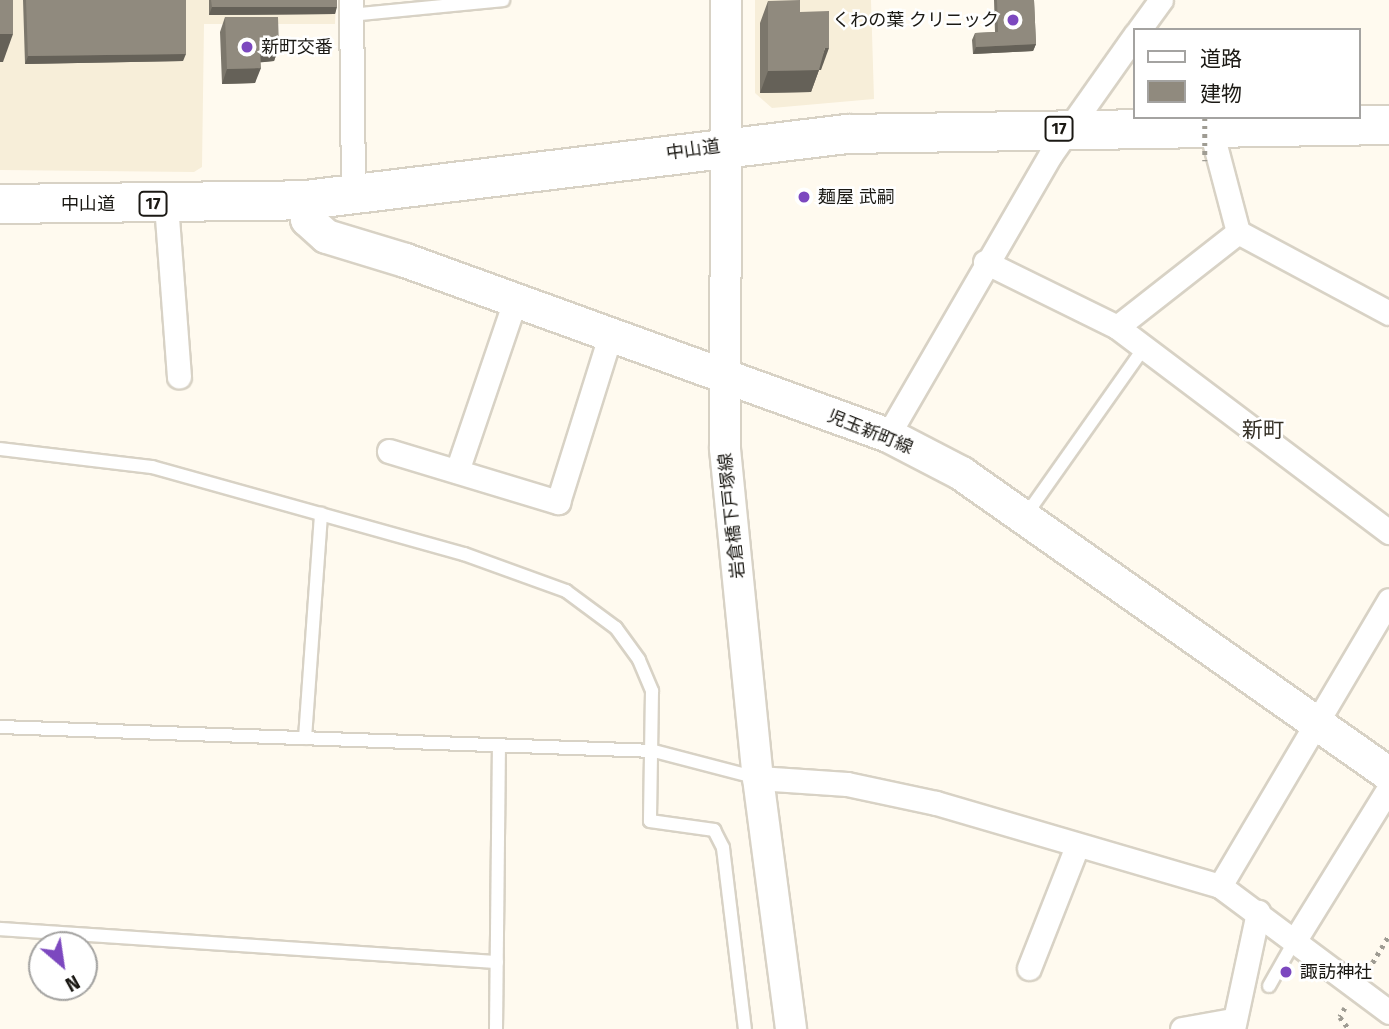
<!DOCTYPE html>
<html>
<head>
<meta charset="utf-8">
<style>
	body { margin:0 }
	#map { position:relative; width:1389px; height:1029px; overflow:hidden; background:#fffaef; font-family:"Fira Sans","Noto Sans JP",sans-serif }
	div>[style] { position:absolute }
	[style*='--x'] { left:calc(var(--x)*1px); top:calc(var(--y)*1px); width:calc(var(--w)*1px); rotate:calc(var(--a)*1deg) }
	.built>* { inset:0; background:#f7eed9 }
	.path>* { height:4.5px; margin-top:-2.25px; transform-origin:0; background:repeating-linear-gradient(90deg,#9f9c93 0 3.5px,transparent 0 8.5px) }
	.roads { filter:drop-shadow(2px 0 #d8d2c5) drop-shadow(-2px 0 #d8d2c5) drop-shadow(0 2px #d8d2c5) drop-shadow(0 -2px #d8d2c5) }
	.service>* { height:12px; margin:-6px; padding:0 6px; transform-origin:6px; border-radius:6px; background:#fff }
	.minor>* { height:23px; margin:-11.5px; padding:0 11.5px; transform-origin:11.5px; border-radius:11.5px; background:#fff }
	.tertiary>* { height:30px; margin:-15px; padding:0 15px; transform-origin:15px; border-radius:15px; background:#fff }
	.secondary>* { height:33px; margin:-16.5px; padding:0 16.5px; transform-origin:16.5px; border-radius:16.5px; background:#fff }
	.trunk>* { height:38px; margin:-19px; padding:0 19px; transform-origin:19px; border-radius:19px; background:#fff }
	.path-bridge>* { height:4.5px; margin-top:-2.25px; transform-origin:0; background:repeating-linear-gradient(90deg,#9f9c93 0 3.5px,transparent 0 8.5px) }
	.wall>* { inset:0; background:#7c776c }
	.shaded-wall>* { inset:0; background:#656158 }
	.building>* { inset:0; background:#908a7e }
	.dots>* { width:19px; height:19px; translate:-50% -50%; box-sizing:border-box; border:4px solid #fff; border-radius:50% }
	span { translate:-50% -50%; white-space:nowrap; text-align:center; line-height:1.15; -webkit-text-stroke:5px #fff; paint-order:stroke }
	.shield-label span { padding:2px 5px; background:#fff; border:2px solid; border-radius:5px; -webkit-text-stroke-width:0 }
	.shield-label { font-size:16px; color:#1b1914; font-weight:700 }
	.poi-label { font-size:18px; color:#1b1914 }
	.right { translate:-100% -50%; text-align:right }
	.left { translate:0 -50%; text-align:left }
	.street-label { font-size:18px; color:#1b1914 }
	.quarter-label { font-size:21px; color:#342f25 }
	.legend { position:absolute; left:1133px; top:28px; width:228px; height:91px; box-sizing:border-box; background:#fff; border:2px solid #a4a3a1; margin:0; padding:9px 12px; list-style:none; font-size:21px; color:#1b1914 }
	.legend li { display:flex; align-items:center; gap:14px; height:35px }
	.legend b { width:35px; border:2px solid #a4a3a1 }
	.north { position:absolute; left:28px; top:931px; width:70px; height:70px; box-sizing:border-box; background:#fff; border:2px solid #a4a3a1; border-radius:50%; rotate:151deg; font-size:19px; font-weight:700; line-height:28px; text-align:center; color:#1b1914 }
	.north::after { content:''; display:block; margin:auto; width:24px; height:32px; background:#7c48bf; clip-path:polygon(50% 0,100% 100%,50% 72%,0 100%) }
</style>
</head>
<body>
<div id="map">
	<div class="built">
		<i style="clip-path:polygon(0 0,336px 0,335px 24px,204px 24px,202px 167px,194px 172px,0 170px)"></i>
		<i style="clip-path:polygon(755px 0,871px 0,874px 99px,772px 108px,755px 93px)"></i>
	</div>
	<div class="path">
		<i style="--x:1368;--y:970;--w:41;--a:-59"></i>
		<i style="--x:1345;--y:1008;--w:10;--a:119"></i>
		<i style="--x:1340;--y:1017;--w:15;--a:53"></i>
	</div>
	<div class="roads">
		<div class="service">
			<i style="--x:351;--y:15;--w:153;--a:-5.6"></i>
			<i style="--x:0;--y:449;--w:153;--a:6.8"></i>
			<i style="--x:152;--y:467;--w:324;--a:15.6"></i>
			<i style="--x:464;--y:554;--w:109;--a:19.9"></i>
			<i style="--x:566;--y:591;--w:62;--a:36.5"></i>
			<i style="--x:616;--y:628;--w:39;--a:54"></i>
			<i style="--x:639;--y:660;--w:34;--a:67"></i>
			<i style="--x:652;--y:691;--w:130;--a:90.9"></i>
			<i style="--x:650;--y:821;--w:65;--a:8"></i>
			<i style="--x:714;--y:830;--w:20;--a:63"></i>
			<i style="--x:723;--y:848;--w:182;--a:83.1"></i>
			<i style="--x:1026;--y:515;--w:204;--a:-54.8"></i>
			<i style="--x:0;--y:727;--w:654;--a:2.1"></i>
			<i style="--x:654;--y:751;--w:107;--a:14.6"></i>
			<i style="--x:305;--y:738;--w:225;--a:-85.9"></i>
			<i style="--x:0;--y:929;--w:498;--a:3.8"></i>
			<i style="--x:1269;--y:986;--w:53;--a:-60.5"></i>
			<i style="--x:496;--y:1029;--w:283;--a:-89.4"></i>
		</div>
		<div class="minor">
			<i style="--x:351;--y:0;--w:196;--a:89.4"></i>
			<i style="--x:1139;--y:30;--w:37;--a:-54"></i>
			<i style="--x:166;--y:204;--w:173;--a:85.7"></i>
			<i style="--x:1238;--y:232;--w:171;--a:28.2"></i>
			<i style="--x:985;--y:262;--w:147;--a:26.2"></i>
			<i style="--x:1117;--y:327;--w:341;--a:37"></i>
			<i style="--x:1117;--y:327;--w:154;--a:-38.1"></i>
			<i style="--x:1238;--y:232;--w:110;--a:-104.8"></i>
			<i style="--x:888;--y:435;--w:325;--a:-59.9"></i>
			<i style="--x:1051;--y:154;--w:146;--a:-54.8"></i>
			<i style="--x:389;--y:451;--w:177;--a:16.8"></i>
			<i style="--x:558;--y:502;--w:177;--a:-72.6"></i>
			<i style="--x:457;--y:471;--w:180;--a:-71.2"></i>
			<i style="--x:758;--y:778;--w:89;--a:3.9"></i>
			<i style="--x:847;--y:784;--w:91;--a:12.1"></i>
			<i style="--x:936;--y:803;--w:296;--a:16.3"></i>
			<i style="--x:1220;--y:886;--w:211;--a:36.7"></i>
			<i style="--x:1220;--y:886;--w:332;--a:-59.4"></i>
			<i style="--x:1295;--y:940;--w:179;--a:-58.3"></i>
			<i style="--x:1029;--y:968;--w:131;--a:-68.5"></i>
			<i style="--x:1182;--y:1029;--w:51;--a:-10.2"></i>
			<i style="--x:1233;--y:1029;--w:120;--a:-77.9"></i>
		</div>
		<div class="tertiary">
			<i style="--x:726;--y:0;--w:449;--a:90.1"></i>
			<i style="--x:725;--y:449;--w:331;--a:84.3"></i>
			<i style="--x:758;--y:778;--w:253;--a:82.5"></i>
		</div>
		<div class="secondary">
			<i style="--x:306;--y:200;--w:19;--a:87"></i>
			<i style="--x:307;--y:219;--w:25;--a:42"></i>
			<i style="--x:326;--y:236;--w:83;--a:16.9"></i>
			<i style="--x:405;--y:260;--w:514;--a:19.92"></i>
			<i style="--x:888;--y:435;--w:82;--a:27.5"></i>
			<i style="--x:961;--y:473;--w:523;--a:35.12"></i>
		</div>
		<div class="trunk">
			<i style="--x:0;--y:204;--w:306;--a:-0.7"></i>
			<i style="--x:306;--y:200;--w:545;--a:-6.96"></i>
			<i style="--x:847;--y:134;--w:542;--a:-0.95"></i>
		</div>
	</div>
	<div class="path-bridge">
		<i style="--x:1205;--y:117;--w:44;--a:90"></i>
	</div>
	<div class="wall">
		<i style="clip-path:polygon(23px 0,186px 0,183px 61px,25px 64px)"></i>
		<i style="clip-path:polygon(209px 0,337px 0,335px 14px,209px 15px)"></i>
		<i style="clip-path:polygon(994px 0,1034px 0,1036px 44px,1033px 51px,973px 54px,972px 40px,975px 33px,995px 32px)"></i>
		<i style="clip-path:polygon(768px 1px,821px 70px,819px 70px,811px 92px,760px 93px,760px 23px)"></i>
		<i style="clip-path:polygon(225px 17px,279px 47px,274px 61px,260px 62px,255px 83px,222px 84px,220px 32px)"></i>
	</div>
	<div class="shaded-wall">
		<i style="clip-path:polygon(212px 7px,337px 7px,335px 14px,209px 15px)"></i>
		<i style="clip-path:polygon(0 34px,13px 34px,3px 62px,0 62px)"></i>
		<i style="clip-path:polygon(1036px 44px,1033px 51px,973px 54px,976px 47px)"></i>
		<i style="clip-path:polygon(279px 47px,274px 61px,255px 63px,260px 48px)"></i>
		<i style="clip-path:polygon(825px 48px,829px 48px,821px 70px,817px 70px)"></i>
		<i style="clip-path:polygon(186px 54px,183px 61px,25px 64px,28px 56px)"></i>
		<i style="clip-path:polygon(261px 68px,255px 83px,222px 84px,227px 69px)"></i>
		<i style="clip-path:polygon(819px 70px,811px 92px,760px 93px,768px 71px)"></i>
	</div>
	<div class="building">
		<i style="clip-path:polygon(0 0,13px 0,13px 34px,0 34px)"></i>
		<i style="clip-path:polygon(26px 0,186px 0,186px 54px,28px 56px)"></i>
		<i style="clip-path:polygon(211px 0,337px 0,337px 7px,212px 7px)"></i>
		<i style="clip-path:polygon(800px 0,800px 12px,829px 11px,829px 48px,825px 48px,819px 70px,768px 71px,768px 1px)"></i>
		<i style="clip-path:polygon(997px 0,1034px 0,1036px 44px,976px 47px,975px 33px,998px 32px)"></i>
		<i style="clip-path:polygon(225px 17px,278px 17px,279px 47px,260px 48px,261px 68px,227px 69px)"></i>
	</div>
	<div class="dots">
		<i style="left:1013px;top:20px;background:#7c48bf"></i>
		<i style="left:247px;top:47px;background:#7c48bf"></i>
		<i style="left:804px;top:197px;background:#7c48bf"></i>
		<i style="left:1286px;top:972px;background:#7c48bf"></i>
	</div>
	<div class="shield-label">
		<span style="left:1059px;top:129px">17</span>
		<span style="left:153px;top:204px">17</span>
	</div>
	<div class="poi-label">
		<span class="right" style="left:999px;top:20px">くわの葉 クリニック</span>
		<span class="left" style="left:261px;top:47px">新町交番</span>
		<span class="left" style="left:818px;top:197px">麺屋 武嗣</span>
		<span class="left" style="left:1300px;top:972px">諏訪神社</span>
	</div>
	<div class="street-label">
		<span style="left:693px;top:150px;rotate:-8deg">中山道</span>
		<span style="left:88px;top:204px">中山道</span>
		<span style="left:870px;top:432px;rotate:22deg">児玉新町線</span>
		<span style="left:732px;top:516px;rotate:-96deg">岩倉橋下戸塚線</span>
	</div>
	<div class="quarter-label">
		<span style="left:1263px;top:430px">新町</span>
	</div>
	<ul class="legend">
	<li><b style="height:9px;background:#fff"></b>道路</li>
	<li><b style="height:19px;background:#908a7e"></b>建物</li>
	</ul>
	<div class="north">N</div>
</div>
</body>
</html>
